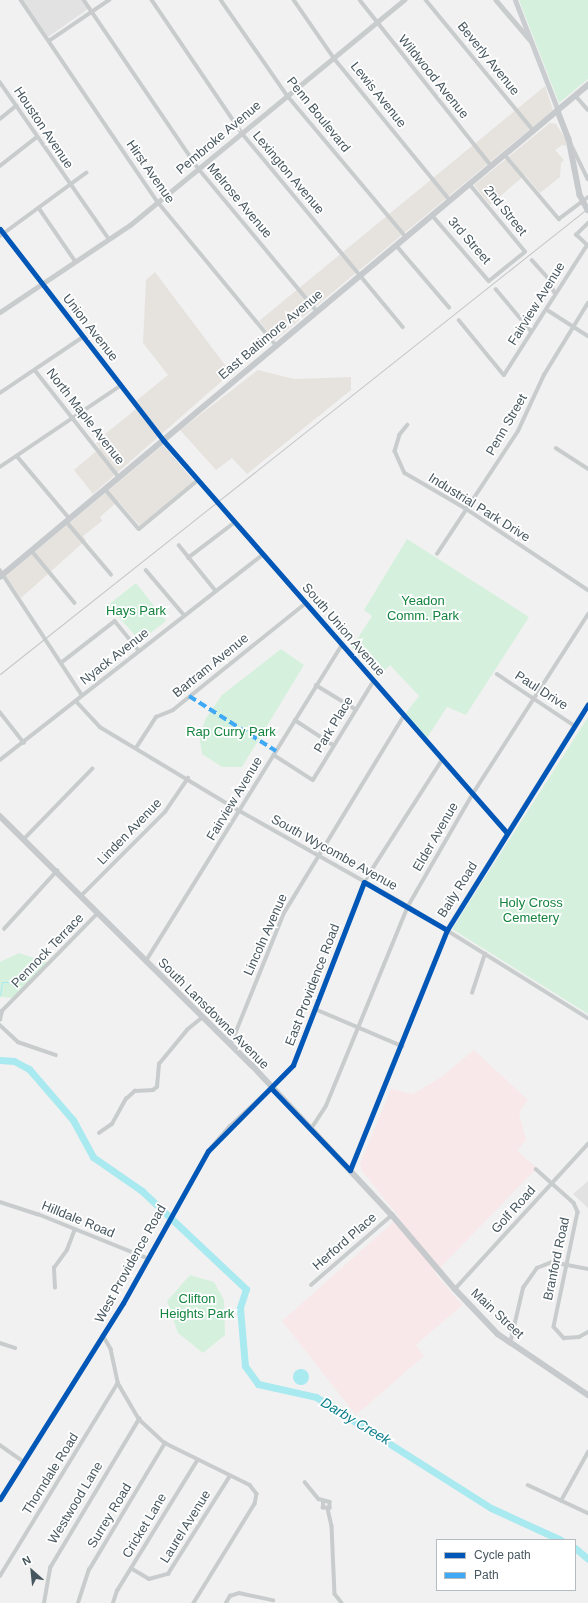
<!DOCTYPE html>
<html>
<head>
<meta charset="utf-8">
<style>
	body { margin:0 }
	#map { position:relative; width:588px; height:1603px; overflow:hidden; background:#f2f1f1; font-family:Helvetica,sans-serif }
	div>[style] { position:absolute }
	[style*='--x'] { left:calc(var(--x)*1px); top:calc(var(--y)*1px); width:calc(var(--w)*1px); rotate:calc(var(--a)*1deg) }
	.commercial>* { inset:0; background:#e6e3df }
	.education>* { inset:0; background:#e3e2e3 }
	.medical>* { inset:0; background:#f8e8e9 }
	.green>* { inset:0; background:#d5f1dd }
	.water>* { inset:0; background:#a9e9f0 }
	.round { border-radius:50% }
	.stream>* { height:1px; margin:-0.5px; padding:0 0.5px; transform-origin:0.5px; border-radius:0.5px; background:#a9e9f0 }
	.river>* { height:7px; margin:-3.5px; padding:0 3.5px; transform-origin:3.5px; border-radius:3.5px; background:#a9e9f0 }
	.minor>* { height:3.5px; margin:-1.75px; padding:0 1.75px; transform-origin:1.75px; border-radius:1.75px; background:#c8cccd }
	.tertiary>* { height:4.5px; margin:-2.25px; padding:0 2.25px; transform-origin:2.25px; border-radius:2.25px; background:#c8cccd }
	.secondary>* { height:5px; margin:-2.5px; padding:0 2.5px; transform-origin:2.5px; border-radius:2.5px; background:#cacdd0 }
	.primary>* { height:5.5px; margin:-2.75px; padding:0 2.75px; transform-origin:2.75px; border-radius:2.75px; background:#c6cacc }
	.rail>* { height:1px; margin:-0.5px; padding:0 0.5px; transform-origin:0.5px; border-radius:0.5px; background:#c4c6c8 }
	.primary-bridge>* { height:5.5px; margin:-2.75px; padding:0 2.75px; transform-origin:2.75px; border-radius:2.75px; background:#c6cacc }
	.quiet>* { height:4px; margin-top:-2px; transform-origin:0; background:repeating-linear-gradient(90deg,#3fa9f5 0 8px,transparent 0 12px) }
	.cycleway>* { height:5px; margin:-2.5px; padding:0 2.5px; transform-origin:2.5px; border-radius:2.5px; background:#0057b8 }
	span { translate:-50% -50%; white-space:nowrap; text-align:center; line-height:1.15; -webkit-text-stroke:3.5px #fff; paint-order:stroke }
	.street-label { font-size:13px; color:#47575f }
	.park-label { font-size:13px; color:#14843f }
	.water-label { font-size:14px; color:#0a7e8a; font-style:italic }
	.legend { position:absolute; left:436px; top:1539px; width:140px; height:52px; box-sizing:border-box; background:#fff; border:1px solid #b5bcbf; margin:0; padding:5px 7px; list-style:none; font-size:12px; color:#47575f }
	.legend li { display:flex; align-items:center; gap:8px; height:20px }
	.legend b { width:20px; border:1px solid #b5bcbf }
	.north { position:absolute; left:12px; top:1551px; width:40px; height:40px; -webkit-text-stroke:3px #fff; paint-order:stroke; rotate:333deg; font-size:11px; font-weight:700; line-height:16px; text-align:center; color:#47575f }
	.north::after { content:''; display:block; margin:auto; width:14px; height:18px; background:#47575f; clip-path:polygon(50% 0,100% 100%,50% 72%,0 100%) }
</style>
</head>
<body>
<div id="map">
	<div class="commercial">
		<i style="clip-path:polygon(545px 86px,553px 110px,275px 340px,259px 321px)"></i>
		<i style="clip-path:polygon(550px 123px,556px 124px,566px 140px,566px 146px,562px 145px,555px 150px,564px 160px,561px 163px,560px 177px,540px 193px,525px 175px,490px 205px,474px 185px)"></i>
		<i style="clip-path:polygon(155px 272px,231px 373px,93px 494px,74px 470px,100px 448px,95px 442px,140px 406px,136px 401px,168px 375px,143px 343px,146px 280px)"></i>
		<i style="clip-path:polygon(258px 370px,294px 379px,351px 377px,351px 390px,247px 474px,232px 458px,216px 470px,180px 430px)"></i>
		<i style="clip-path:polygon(163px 445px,194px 481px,140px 526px,118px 501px,100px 517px,102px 521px,83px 536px,86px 540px,21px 598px,6px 576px)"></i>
	</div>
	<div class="education">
		<i style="clip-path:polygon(22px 0,82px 0,88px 9px,48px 37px)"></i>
		<i style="clip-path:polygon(588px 1181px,588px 1208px,573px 1194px)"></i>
	</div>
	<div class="medical">
		<i style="clip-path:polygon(474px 1050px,528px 1100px,519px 1112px,526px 1140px,517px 1151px,537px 1168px,435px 1273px,462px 1305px,416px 1345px,424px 1356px,356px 1415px,282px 1321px,399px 1217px,362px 1171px,360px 1164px,391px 1089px,413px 1094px,440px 1078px)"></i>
	</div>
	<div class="green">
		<i style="clip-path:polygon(519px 0,588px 0,588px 79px,559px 103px)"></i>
		<i style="clip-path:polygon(407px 539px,529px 617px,466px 715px,447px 707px,427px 738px,405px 714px,419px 696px,390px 665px,377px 678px,352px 647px,372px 616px,364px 610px)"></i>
		<i style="clip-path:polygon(136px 583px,166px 621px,140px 641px,108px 605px)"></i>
		<i style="clip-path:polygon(281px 649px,304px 665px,242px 767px,222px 767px,202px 754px,199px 735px,206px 718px,222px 695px)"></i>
		<i style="clip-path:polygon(588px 717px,588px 1014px,452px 929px)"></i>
		<i style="clip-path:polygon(19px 953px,50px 963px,16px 998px,0 997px,0 962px)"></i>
		<i style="clip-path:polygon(190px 1275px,214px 1282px,224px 1300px,225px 1335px,203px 1353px,178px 1333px,167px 1301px)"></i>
	</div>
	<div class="water">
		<i class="round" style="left:293px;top:1369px;width:16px;height:16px"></i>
	</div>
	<div class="stream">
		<i style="--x:0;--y:995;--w:13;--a:-81"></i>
		<i style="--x:2;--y:982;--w:17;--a:0"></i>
		<i style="--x:19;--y:982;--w:11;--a:-38"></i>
	</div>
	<div class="river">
		<i style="--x:0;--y:1060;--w:14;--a:4"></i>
		<i style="--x:14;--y:1061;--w:17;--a:28"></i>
		<i style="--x:29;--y:1069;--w:67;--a:49.2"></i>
		<i style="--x:73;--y:1120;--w:42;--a:61.6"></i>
		<i style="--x:93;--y:1157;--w:60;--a:34.8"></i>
		<i style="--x:142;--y:1191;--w:143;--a:43.3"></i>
		<i style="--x:246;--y:1289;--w:20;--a:108"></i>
		<i style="--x:240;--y:1308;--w:58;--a:85.1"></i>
		<i style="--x:245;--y:1366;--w:22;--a:54"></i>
		<i style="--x:258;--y:1384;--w:59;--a:12.6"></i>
		<i style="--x:316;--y:1397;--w:207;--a:32.4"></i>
		<i style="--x:491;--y:1508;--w:77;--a:24.6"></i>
		<i style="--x:575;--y:1548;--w:17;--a:40"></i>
	</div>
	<div class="minor">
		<i style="--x:21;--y:0;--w:244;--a:55.9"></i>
		<i style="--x:158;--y:202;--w:185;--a:50.5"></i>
		<i style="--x:84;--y:0;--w:204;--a:55.8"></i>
		<i style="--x:199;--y:169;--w:185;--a:50.3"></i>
		<i style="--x:152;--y:0;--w:161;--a:55.9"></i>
		<i style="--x:242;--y:133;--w:252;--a:50.3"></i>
		<i style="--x:221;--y:0;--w:116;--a:55.2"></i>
		<i style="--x:287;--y:95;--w:185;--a:50"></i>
		<i style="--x:294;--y:0;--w:70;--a:55.4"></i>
		<i style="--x:334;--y:58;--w:183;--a:50.8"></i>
		<i style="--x:360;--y:0;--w:211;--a:51.6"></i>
		<i style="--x:426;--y:0;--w:170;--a:50.5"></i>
		<i style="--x:49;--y:41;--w:73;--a:-34.3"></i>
		<i style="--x:0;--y:82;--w:191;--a:55.2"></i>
		<i style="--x:576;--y:96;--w:18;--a:49"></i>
		<i style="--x:0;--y:119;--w:21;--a:-39"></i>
		<i style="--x:571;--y:144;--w:39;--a:64"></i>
		<i style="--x:505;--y:155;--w:84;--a:49.8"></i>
		<i style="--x:559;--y:219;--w:36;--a:-37"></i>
		<i style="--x:0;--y:166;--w:47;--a:-38.1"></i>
		<i style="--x:39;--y:208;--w:65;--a:55.6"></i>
		<i style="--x:432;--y:215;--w:87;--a:49.2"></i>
		<i style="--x:489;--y:281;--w:46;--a:-38.9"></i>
		<i style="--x:525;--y:252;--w:88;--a:-129.5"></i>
		<i style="--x:0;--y:229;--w:267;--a:52.3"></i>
		<i style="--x:163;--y:440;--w:522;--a:48.8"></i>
		<i style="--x:0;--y:236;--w:107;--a:-36.2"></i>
		<i style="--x:396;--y:245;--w:82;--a:49.5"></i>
		<i style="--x:588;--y:246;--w:16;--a:-137"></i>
		<i style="--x:576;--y:235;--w:17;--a:-45"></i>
		<i style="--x:532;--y:260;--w:24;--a:48"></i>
		<i style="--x:548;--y:278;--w:17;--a:65"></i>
		<i style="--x:496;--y:289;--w:55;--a:50.2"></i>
		<i style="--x:549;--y:311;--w:46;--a:32.7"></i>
		<i style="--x:459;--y:320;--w:71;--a:50.7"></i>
		<i style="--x:504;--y:375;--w:154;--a:-57.4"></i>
		<i style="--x:35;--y:370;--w:136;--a:51.9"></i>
		<i style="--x:0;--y:393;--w:100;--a:-34"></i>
		<i style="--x:408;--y:425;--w:13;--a:129"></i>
		<i style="--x:400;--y:435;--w:17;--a:107"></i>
		<i style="--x:395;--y:451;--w:24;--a:66"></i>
		<i style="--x:405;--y:473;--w:69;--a:30.3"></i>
		<i style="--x:465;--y:508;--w:148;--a:33.7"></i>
		<i style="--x:556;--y:448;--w:38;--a:33"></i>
		<i style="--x:17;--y:456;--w:82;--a:49.9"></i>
		<i style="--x:0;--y:467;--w:145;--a:-34"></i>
		<i style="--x:105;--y:489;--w:52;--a:49.6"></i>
		<i style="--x:139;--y:529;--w:75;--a:-39.6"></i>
		<i style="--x:66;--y:521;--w:70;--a:49.7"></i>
		<i style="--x:179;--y:545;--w:59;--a:51.2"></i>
		<i style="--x:32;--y:551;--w:67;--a:50.4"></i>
		<i style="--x:437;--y:554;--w:147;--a:-56.6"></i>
		<i style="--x:518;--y:431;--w:62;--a:-65.1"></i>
		<i style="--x:544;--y:375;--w:84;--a:-58.6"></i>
		<i style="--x:188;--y:558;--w:58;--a:-37.3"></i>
		<i style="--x:0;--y:570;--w:149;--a:56.7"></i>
		<i style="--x:146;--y:570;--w:60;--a:49.7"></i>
		<i style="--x:61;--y:663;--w:68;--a:-37.9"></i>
		<i style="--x:115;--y:621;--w:38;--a:51"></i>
		<i style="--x:497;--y:674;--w:94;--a:33.7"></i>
		<i style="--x:316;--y:685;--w:46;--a:31.6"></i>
		<i style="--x:76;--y:701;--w:35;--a:47"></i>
		<i style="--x:100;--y:727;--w:163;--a:31"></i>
		<i style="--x:240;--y:811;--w:193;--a:29.5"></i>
		<i style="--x:408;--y:906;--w:212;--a:31.9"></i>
		<i style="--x:0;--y:712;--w:39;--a:52"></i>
		<i style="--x:295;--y:720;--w:45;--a:33.3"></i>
		<i style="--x:136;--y:748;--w:37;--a:-57"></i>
		<i style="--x:156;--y:717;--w:18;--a:-22"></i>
		<i style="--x:173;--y:710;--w:169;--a:-38.8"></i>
		<i style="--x:274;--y:755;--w:46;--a:32.7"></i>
		<i style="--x:313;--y:780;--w:115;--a:-58.5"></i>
		<i style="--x:0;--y:760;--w:333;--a:-38"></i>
		<i style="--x:24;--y:839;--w:98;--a:-45.8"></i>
		<i style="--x:81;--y:896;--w:119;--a:-45"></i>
		<i style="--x:165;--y:812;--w:41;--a:-55.9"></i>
		<i style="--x:4;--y:929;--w:79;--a:-47.6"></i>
		<i style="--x:146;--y:961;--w:372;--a:-58.2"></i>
		<i style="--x:472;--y:993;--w:41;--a:-71.6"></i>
		<i style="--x:315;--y:1009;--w:95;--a:23"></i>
		<i style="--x:0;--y:1020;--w:9;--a:-77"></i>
		<i style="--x:2;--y:1011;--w:136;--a:-45.6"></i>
		<i style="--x:0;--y:1025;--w:25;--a:43"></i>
		<i style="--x:18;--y:1042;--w:40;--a:18.9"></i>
		<i style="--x:231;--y:1044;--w:141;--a:-68"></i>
		<i style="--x:284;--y:913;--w:231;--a:-58.7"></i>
		<i style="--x:271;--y:1088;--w:32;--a:-46"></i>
		<i style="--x:293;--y:1065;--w:196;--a:-68.8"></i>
		<i style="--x:364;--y:882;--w:145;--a:-57.4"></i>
		<i style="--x:311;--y:1129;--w:27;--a:-57"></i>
		<i style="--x:326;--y:1106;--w:216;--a:-67.7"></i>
		<i style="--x:408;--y:906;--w:128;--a:-60"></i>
		<i style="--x:472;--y:795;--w:215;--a:-57.3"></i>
		<i style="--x:99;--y:1133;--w:16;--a:-35"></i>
		<i style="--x:112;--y:1124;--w:29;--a:-61"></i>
		<i style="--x:126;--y:1099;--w:12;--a:-42"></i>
		<i style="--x:135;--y:1091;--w:18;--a:-3"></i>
		<i style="--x:153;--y:1090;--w:5;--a:-37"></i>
		<i style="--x:157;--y:1087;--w:23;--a:-85"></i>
		<i style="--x:159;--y:1064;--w:45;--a:-50.4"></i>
		<i style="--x:188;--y:1029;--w:19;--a:-39"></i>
		<i style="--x:536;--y:1169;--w:51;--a:41.8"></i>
		<i style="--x:574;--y:1203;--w:10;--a:66"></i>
		<i style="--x:578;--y:1212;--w:117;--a:101.8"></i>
		<i style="--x:554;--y:1327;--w:15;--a:48"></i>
		<i style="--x:564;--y:1338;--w:15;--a:-4"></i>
		<i style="--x:579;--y:1337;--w:10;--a:-29"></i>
		<i style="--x:350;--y:1170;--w:259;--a:-68"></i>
		<i style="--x:447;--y:930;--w:266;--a:-58"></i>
		<i style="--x:0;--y:1202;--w:40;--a:18"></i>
		<i style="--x:38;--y:1214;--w:118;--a:22"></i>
		<i style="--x:311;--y:1285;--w:107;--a:-40.8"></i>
		<i style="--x:55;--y:1288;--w:20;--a:-93"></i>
		<i style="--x:54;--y:1268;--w:22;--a:-54"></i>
		<i style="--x:67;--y:1250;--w:22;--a:-69"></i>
		<i style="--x:455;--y:1289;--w:197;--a:-47.5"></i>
		<i style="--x:103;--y:1335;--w:16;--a:60"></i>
		<i style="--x:111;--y:1349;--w:35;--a:78"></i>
		<i style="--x:118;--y:1383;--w:42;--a:59.7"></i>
		<i style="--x:139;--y:1419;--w:35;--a:43"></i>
		<i style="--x:165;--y:1443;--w:95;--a:26.3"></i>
		<i style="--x:250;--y:1485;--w:11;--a:52"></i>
		<i style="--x:257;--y:1494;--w:10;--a:101"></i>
		<i style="--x:255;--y:1504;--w:116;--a:121.6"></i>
		<i style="--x:0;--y:1343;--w:16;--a:18"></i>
		<i style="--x:510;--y:1344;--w:57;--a:-76.9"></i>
		<i style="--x:523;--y:1288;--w:24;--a:-55"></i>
		<i style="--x:537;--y:1268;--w:16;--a:-22"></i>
		<i style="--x:552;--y:1262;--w:37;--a:11"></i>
		<i style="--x:0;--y:1445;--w:28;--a:35"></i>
		<i style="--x:305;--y:1482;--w:22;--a:51"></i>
		<i style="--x:319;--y:1499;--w:11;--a:15"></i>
		<i style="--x:330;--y:1502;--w:6;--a:90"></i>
		<i style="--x:330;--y:1508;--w:7;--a:180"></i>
		<i style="--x:323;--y:1508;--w:6;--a:-90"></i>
		<i style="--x:528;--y:1485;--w:66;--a:25"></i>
		<i style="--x:561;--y:1501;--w:56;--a:-61.1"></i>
		<i style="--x:328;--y:1509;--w:17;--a:77"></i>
		<i style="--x:332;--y:1526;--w:68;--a:87.5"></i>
		<i style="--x:335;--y:1594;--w:11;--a:52"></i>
		<i style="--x:131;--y:1568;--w:21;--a:31"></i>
		<i style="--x:149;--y:1579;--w:20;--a:-15"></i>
		<i style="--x:168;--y:1574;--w:116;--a:-57.7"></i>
		<i style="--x:0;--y:1576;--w:226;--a:-58.6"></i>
		<i style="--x:44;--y:1603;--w:36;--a:-80"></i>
		<i style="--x:50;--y:1568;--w:174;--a:-59.1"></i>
		<i style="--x:78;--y:1603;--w:35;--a:-72"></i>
		<i style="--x:89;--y:1570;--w:148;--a:-59.1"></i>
		<i style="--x:113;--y:1603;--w:13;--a:-72"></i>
		<i style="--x:117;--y:1591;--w:153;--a:-58.4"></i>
		<i style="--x:226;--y:1603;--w:8;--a:-60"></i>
		<i style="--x:230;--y:1596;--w:9;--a:-18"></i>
		<i style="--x:239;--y:1593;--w:35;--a:12"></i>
	</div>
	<div class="tertiary">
		<i style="--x:496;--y:0;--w:52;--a:49.6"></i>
		<i style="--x:0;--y:312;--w:156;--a:-33.8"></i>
		<i style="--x:130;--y:225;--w:355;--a:-39.4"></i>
		<i style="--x:0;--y:1499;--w:231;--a:-57.9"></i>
		<i style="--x:123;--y:1303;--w:174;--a:-60.8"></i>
		<i style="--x:208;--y:1151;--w:32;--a:-49"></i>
		<i style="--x:229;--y:1127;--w:57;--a:-42.9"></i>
	</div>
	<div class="secondary">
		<i style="--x:515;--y:0;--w:119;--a:68.8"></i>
	</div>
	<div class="primary">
		<i style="--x:558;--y:111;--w:30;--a:69"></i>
		<i style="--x:569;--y:139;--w:57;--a:78.9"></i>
		<i style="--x:0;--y:577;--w:767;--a:-39.92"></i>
		<i style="--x:0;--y:816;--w:354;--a:44.7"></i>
		<i style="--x:252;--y:1065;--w:205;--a:47"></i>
		<i style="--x:392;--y:1215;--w:97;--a:49.6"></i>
		<i style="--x:455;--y:1289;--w:62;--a:46.3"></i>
		<i style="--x:498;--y:1334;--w:109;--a:34.1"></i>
	</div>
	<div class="rail">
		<i style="--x:0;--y:674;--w:750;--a:-38.4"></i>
	</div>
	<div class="primary-bridge">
		<i style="--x:580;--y:195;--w:17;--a:62"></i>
	</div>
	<div class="quiet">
		<i style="--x:189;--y:696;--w:103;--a:32.3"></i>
	</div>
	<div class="cycleway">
		<i style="--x:0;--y:229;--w:267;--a:52.3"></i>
		<i style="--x:163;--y:440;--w:522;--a:48.8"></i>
		<i style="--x:271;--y:1088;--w:114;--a:46.1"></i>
		<i style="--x:350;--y:1170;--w:259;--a:-68"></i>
		<i style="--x:447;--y:930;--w:266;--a:-58"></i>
		<i style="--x:0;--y:1499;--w:231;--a:-57.9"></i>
		<i style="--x:123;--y:1303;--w:174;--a:-60.8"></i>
		<i style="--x:208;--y:1151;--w:121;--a:-45.3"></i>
		<i style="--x:293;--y:1065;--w:196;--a:-68.8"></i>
		<i style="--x:364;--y:882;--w:96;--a:30"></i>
	</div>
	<div class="street-label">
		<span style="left:488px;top:59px;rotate:51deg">Beverly Avenue</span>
		<span style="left:433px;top:77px;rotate:51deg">Wildwood Avenue</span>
		<span style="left:378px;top:95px;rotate:51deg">Lewis Avenue</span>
		<span style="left:318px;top:115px;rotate:51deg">Penn Boulevard</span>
		<span style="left:43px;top:128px;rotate:56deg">Houston Avenue</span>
		<span style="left:219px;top:138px;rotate:-40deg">Pembroke Avenue</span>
		<span style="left:150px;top:172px;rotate:55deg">Hirst Avenue</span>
		<span style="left:288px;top:173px;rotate:50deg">Lexington Avenue</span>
		<span style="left:239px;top:201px;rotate:50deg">Melrose Avenue</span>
		<span style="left:505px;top:211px;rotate:51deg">2nd Street</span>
		<span style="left:469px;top:241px;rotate:49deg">3rd Street</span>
		<span style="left:537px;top:304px;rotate:-58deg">Fairview Avenue</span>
		<span style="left:90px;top:328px;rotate:52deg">Union Avenue</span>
		<span style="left:271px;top:335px;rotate:-40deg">East Baltimore Avenue</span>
		<span style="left:85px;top:417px;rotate:52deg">North Maple Avenue</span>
		<span style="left:507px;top:425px;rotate:-60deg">Penn Street</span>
		<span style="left:479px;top:508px;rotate:32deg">Industrial Park Drive</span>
		<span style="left:343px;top:630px;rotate:49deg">South Union Avenue</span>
		<span style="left:115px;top:657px;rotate:-38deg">Nyack Avenue</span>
		<span style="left:211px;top:666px;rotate:-39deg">Bartram Avenue</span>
		<span style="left:541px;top:691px;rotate:33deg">Paul Drive</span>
		<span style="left:334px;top:725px;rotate:-59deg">Park Place</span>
		<span style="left:235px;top:799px;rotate:-59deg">Fairview Avenue</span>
		<span style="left:130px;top:832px;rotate:-46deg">Linden Avenue</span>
		<span style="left:436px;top:837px;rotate:-60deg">Elder Avenue</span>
		<span style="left:334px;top:853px;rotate:29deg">South Wycombe Avenue</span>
		<span style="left:458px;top:890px;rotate:-58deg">Baily Road</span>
		<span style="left:266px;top:935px;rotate:-66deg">Lincoln Avenue</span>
		<span style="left:48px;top:951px;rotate:-46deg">Pennock Terrace</span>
		<span style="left:313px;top:985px;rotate:-69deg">East Providence Road</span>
		<span style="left:213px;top:1014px;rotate:45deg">South Lansdowne Avenue</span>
		<span style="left:514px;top:1210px;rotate:-48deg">Golf Road</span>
		<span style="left:78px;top:1220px;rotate:22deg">Hilldale Road</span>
		<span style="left:345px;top:1242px;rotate:-41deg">Herford Place</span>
		<span style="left:557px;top:1259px;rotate:-78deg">Branford Road</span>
		<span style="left:131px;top:1264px;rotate:-61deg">West Providence Road</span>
		<span style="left:497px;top:1314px;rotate:43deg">Main Street</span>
		<span style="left:51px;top:1474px;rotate:-58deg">Thorndale Road</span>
		<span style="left:76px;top:1503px;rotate:-59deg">Westwood Lane</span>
		<span style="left:110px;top:1516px;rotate:-59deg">Surrey Road</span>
		<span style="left:145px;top:1526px;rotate:-59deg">Cricket Lane</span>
		<span style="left:186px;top:1527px;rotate:-58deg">Laurel Avenue</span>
	</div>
	<div class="park-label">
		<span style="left:423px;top:609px">Yeadon<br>Comm. Park</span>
		<span style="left:136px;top:611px">Hays Park</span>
		<span style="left:231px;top:732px">Rap Curry Park</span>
		<span style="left:531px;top:911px">Holy Cross<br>Cemetery</span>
		<span style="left:197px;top:1307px">Clifton<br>Heights Park</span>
	</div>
	<div class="water-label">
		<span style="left:356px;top:1421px;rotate:31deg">Darby Creek</span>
	</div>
	<ul class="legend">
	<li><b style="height:5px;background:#0057b8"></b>Cycle path</li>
	<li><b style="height:5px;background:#3fa9f5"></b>Path</li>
	</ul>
	<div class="north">N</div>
</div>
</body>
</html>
